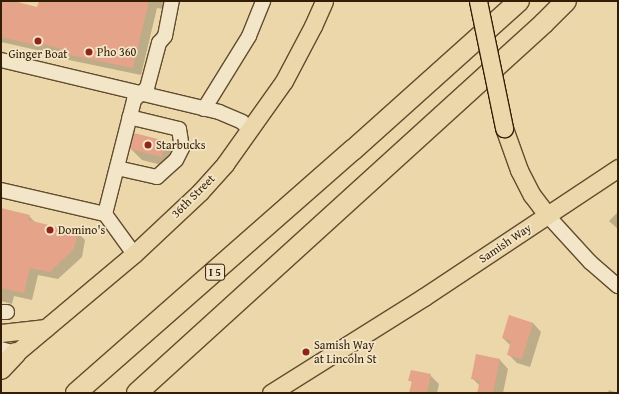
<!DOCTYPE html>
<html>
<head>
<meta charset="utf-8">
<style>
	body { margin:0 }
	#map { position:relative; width:619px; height:394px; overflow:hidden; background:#ecd7ab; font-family:"Gentium Book Plus",serif }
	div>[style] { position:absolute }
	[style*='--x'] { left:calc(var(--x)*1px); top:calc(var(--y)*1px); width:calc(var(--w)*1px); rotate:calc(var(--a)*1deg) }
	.shadow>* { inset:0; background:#0003 }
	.building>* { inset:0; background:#e5a389 }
	.roads { filter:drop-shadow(1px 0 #614c2e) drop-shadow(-1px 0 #614c2e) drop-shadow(0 1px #614c2e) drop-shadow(0 -1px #614c2e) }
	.minor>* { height:14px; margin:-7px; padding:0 7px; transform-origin:7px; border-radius:7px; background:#f3e5c8 }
	.major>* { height:17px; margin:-8.5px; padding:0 8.5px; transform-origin:8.5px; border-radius:8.5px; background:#ecd7ab }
	.highway>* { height:20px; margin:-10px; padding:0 10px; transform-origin:10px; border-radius:10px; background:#ecd7ab }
	.bridges { filter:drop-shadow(1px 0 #331d04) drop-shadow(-1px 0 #331d04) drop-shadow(0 1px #331d04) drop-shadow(0 -1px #331d04) }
	.major-bridge>* { height:17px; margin:-8.5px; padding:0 8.5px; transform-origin:8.5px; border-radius:8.5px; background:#ecd7ab }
	.dots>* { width:11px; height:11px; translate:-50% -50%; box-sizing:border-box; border:2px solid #f3e5c8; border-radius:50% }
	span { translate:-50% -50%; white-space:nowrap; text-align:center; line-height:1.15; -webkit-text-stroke:3.5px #f3e5c8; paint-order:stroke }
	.shield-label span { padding:1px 3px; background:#f3e5c8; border:1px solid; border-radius:3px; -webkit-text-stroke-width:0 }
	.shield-label { font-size:11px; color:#331d04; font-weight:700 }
	.poi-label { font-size:12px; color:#331d04 }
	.left { translate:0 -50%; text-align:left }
	.street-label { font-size:12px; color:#331d04 }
	.frame { position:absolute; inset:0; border:2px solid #331d04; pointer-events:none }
</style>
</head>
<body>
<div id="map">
	<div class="shadow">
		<i style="clip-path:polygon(1px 1px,9px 1px,38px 8px,40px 1px,170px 1px,168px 10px,157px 8px,141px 75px,69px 60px,63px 54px,51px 51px,50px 53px,1px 42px)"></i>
		<i style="clip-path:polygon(166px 142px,177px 153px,173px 168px,142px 160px,131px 149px)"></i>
		<i style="clip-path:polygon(1px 209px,29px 216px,36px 223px,78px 233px,85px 240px,82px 257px,58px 279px,38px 275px,32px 300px,14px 296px,12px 304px,1px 301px)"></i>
		<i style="clip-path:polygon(618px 212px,618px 229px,609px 221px)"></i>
		<i style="clip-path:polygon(510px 316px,533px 323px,541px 332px,530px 367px,517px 363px,508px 354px,511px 346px,503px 338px)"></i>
		<i style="clip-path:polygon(477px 355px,500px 360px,508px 369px,503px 393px,478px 393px,480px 386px,472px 378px)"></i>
		<i style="clip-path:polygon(430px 375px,439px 384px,437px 393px,410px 393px,412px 383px,410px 380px)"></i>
		<i style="clip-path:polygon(609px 390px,618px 393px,608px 393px)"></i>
	</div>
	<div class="building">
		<i style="clip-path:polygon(1px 1px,14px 1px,37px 7px,39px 1px,149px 1px,133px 68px,60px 53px,61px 49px,43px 44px,43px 47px,1px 37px)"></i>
		<i style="clip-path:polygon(134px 133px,166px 141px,162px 157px,130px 149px)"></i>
		<i style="clip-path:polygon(1px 208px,30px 215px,28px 220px,78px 232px,74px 249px,50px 272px,30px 268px,24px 293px,1px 288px)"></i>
		<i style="clip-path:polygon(509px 315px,533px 323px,522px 359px,507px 355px,511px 341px,502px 338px)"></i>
		<i style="clip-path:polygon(476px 354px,500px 359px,493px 393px,477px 393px,480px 381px,471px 379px)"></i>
		<i style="clip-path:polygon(411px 370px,431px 374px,427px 393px,409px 393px,412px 381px,408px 381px)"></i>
	</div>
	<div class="roads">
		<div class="minor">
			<i style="--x:1;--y:60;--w:224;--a:13.4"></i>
			<i style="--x:219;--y:112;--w:25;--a:23"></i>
			<i style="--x:242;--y:122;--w:11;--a:45"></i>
			<i style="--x:204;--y:109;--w:86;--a:-58.3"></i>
			<i style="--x:249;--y:36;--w:38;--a:-68"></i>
			<i style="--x:117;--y:168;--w:41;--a:12.7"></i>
			<i style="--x:157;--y:177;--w:25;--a:-42"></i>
			<i style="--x:176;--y:160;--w:13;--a:-63"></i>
			<i style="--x:182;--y:148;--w:19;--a:-99"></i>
			<i style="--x:179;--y:129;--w:51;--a:-166.5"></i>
			<i style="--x:1;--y:190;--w:107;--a:13"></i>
			<i style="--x:105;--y:214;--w:49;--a:54.1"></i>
			<i style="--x:105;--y:214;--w:118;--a:-75.7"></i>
			<i style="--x:134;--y:100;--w:18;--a:-43"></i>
			<i style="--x:147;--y:88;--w:47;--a:-75.1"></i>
			<i style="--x:159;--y:43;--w:9;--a:-49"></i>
			<i style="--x:165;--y:36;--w:36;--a:-79"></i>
			<i style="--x:547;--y:215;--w:64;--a:47.5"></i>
			<i style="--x:590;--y:262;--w:37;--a:41"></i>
			<i style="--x:1;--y:312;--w:6;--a:0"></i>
			<i style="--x:1;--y:349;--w:16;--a:15"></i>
		</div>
		<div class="major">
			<i style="--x:504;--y:128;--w:45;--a:70.3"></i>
			<i style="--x:519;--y:170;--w:28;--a:63"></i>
			<i style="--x:532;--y:195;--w:25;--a:53"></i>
			<i style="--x:1;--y:333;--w:45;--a:-6.3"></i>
			<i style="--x:16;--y:353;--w:154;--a:-40"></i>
			<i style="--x:134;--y:254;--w:91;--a:-43.2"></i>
			<i style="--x:200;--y:192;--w:38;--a:-48"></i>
			<i style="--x:225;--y:164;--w:102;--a:-54.6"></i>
			<i style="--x:284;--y:81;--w:62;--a:-62.2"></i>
			<i style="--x:313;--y:26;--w:27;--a:-66"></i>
			<i style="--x:271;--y:393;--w:181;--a:-32.1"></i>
			<i style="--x:424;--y:297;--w:233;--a:-33.6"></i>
		</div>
		<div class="highway">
			<i style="--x:1;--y:369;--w:22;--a:-47"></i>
			<i style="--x:76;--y:393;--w:368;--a:-41.3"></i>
			<i style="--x:353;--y:150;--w:223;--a:-41.9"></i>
			<i style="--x:137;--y:393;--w:550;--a:-42.27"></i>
			<i style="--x:544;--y:23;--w:31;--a:-45"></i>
		</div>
	</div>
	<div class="bridges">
		<div class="major-bridge">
			<i style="--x:478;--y:1;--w:130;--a:78.4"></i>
		</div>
	</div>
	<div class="dots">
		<i style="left:38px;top:41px;background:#8f2418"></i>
		<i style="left:89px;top:52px;background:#8f2418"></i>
		<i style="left:148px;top:145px;background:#8f2418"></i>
		<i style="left:50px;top:230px;background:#8f2418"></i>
		<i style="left:306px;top:352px;background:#8f2418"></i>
	</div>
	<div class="shield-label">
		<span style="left:215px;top:272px">I 5</span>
	</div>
	<div class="poi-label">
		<span class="left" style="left:97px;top:52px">Pho 360</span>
		<span style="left:38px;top:54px">Ginger Boat</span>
		<span class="left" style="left:156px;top:145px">Starbucks</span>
		<span class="left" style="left:58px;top:230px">Domino's</span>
		<span class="left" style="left:314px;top:352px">Samish Way<br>at Lincoln St</span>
	</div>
	<div class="street-label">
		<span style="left:193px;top:196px;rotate:-45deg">36th Street</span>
		<span style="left:505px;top:243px;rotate:-34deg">Samish Way</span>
	</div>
	<div class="frame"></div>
</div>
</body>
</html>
